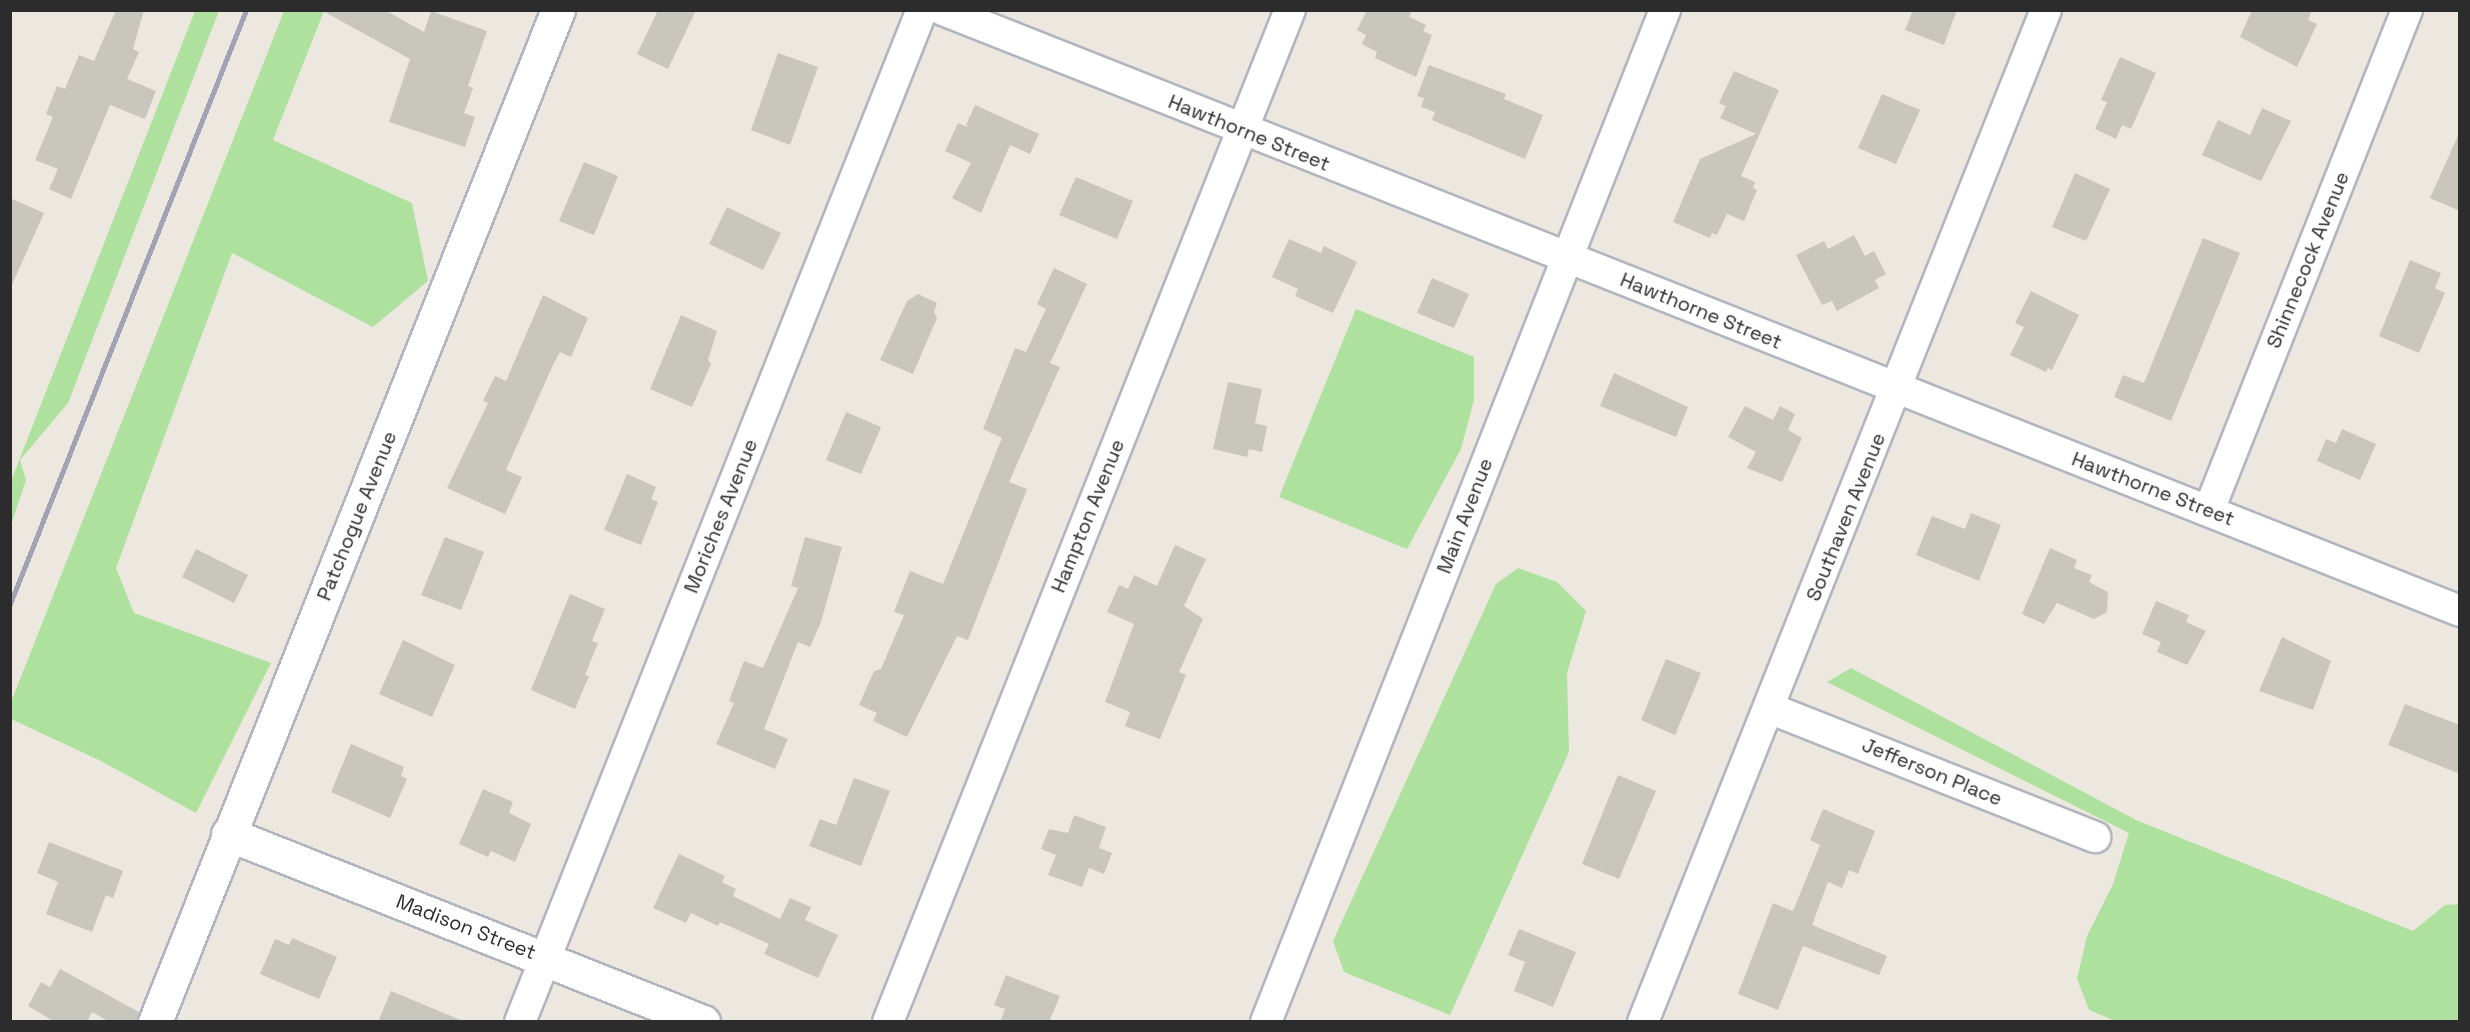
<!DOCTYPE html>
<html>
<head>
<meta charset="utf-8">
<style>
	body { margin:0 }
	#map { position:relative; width:2470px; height:1032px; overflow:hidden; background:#ede8df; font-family:"Space Grotesk",sans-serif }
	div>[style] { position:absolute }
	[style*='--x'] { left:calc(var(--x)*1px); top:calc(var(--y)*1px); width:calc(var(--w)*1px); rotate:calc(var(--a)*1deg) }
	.green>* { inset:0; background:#aee19e }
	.building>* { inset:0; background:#c9c6bd }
	.roads { filter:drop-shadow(2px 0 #b2b4bf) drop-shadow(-2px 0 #b2b4bf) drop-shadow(0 2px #b2b4bf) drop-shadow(0 -2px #b2b4bf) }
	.minor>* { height:30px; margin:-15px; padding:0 15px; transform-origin:15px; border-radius:15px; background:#fff }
	.tertiary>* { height:33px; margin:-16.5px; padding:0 16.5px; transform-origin:16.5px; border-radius:16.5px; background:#fff }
	.rail>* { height:4.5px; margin:-2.25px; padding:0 2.25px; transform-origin:2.25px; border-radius:2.25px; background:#a2a2b5 }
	span { translate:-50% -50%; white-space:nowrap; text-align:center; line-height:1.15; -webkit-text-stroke:4.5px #fff; paint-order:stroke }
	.street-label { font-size:20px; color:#2c2c2c }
	.frame { position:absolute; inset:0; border:12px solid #2c2c2c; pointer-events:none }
</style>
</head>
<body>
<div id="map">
	<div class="green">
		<i style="clip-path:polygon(195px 11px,219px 11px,68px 403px,20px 460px,26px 480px,11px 525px,11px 481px)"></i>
		<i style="clip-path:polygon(284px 11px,324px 11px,273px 140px,412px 203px,428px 281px,373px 327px,232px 253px,116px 568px,134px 613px,271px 663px,196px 813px,101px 761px,11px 719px,11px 702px)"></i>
		<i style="clip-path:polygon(1356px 309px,1474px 357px,1474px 400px,1461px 449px,1407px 549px,1279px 497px)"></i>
		<i style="clip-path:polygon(1518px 568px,1557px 582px,1586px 611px,1567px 673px,1569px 752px,1450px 1015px,1344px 972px,1333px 941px,1496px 584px)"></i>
		<i style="clip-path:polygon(1851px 668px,2136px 820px,2413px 931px,2445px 905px,2459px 904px,2459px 1021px,2118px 1022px,2089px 1010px,2077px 979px,2087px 936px,2113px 884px,2129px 833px,1827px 682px)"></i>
	</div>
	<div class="building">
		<i style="clip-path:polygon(116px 10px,144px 10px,133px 49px,139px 52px,127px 79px,156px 91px,145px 119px,110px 105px,71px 199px,49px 189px,58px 169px,35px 160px,53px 117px,46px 114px,57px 86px,65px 89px,79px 55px,94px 61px)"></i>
		<i style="clip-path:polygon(321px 10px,385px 10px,424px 32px,431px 11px,487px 31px,468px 86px,473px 88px,464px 113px,475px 117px,465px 147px,389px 122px,410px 59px)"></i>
		<i style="clip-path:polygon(658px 10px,696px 10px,668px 69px,637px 54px)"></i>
		<i style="clip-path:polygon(1367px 10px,1412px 10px,1409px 17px,1426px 25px,1423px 31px,1432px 35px,1416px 77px,1375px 58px,1377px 52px,1362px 44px,1366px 35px,1357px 30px)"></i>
		<i style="clip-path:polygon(1913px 10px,1957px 10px,1944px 45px,1905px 30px)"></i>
		<i style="clip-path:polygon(2252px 10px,2312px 10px,2308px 20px,2317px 24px,2297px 67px,2240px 37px)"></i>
		<i style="clip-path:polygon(778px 53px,818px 67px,790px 145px,751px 130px)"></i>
		<i style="clip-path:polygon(2120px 57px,2156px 73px,2131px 129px,2122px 125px,2116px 139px,2095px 129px,2107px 102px,2101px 100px)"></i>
		<i style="clip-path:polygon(1429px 65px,1506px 94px,1504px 99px,1543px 115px,1525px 159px,1432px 120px,1435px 112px,1421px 107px,1424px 98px,1417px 96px)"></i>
		<i style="clip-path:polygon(1734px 71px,1779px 90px,1741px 176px,1755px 182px,1753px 188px,1757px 190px,1744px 221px,1727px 214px,1717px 235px,1712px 233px,1710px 238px,1673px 222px,1700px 159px,1756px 134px,1720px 118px,1726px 106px,1719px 103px)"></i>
		<i style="clip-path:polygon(1882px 94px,1920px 110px,1896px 164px,1858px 148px)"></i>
		<i style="clip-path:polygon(975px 105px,1039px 134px,1030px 154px,1010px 145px,981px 213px,952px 198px,971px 163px,945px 151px,958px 123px,970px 128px,966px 125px)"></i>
		<i style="clip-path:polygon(2262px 108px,2291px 121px,2261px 181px,2202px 155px,2218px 120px,2250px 135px)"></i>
		<i style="clip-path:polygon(2460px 131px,2460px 211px,2430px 198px)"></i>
		<i style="clip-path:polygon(584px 162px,618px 176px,594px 235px,559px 221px)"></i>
		<i style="clip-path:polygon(2075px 173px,2110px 189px,2086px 241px,2052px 227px)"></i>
		<i style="clip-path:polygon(1076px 177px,1133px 201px,1117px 239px,1059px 215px)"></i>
		<i style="clip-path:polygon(10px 198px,44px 213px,10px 289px)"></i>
		<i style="clip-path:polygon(727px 207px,781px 233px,763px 270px,709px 244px)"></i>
		<i style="clip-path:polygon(1854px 235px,1865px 256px,1874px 251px,1886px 274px,1875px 280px,1879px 288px,1837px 311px,1832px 301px,1822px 305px,1796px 255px,1824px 241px,1828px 249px)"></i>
		<i style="clip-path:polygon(2203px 238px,2240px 253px,2171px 421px,2114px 397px,2123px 375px,2144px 383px)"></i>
		<i style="clip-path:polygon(1289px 239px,1321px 253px,1324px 246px,1357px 262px,1333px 313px,1295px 296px,1298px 289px,1272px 277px)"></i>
		<i style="clip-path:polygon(2410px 260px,2441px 273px,2435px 288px,2445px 293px,2419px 353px,2379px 336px)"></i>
		<i style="clip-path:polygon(1054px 268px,1087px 284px,1050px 363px,1060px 367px,1009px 482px,1027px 489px,968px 640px,957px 636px,907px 737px,873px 721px,877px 713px,859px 705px,874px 671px,881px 669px,904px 615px,894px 612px,910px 571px,943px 584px,1002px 438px,983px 429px,1015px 348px,1026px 352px,1046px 309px,1037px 304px)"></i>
		<i style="clip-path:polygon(1432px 278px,1469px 294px,1454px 328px,1417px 313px)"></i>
		<i style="clip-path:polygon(2031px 291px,2079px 315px,2052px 370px,2048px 368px,2046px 372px,2010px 355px,2024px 327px,2015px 323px)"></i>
		<i style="clip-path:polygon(918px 294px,937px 303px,934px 312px,937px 318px,913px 374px,880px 360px,907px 301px)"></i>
		<i style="clip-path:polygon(543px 295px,588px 318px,571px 357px,560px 352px,553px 365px,506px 470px,522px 477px,505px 514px,447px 488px,488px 403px,483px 401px,495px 376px,506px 381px)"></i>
		<i style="clip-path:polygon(681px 315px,717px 331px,708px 360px,711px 364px,692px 407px,650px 389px)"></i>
		<i style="clip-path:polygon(1614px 373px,1688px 407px,1676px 437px,1600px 406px)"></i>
		<i style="clip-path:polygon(1228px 382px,1262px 389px,1255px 423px,1267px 426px,1262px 452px,1249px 449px,1247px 457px,1213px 449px)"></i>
		<i style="clip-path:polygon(1745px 406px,1773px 420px,1780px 406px,1795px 414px,1788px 430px,1802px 438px,1782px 482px,1747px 468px,1756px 452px,1728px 437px)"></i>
		<i style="clip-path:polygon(846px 412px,881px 427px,861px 474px,826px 460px)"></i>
		<i style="clip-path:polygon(2342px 429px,2376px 444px,2360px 480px,2317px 461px,2326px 439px,2336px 443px)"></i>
		<i style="clip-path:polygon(627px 474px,656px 487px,651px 499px,658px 502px,641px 545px,604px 530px)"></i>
		<i style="clip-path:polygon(1971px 513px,2001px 525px,1979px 581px,1916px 555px,1932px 516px,1965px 529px)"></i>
		<i style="clip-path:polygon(445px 537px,484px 552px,461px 610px,421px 595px)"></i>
		<i style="clip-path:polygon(805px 537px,842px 547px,821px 622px,810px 647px,798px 642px,764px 729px,788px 739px,775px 769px,716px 744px,734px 703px,729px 701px,744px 661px,763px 668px,798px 588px,791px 586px)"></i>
		<i style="clip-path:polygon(1175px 545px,1206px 559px,1184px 606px,1203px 619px,1179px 672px,1186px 675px,1160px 739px,1125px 726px,1130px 712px,1105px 702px,1134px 624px,1107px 612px,1119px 585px,1128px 589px,1134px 575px,1157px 586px)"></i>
		<i style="clip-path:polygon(2050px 548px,2077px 560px,2074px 568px,2092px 575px,2089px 582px,2108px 592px,2107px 612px,2094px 619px,2057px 603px,2044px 624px,2022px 614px)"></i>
		<i style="clip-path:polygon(196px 549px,248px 575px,234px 603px,182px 577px)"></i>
		<i style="clip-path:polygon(570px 594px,605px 609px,592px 641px,598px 643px,585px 675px,589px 676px,575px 709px,531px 690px)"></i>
		<i style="clip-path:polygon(2156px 601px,2189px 615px,2186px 622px,2206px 631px,2187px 665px,2157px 652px,2161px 642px,2142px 634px)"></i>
		<i style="clip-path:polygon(2282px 637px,2331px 661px,2313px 710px,2259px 691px)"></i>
		<i style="clip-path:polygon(403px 640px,455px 665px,432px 717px,379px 694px)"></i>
		<i style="clip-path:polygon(1666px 659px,1701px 673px,1675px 735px,1641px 720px)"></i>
		<i style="clip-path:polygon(2405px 704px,2460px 725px,2460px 774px,2388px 745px)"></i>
		<i style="clip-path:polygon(351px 744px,404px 767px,401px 776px,407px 779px,390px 818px,331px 792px)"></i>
		<i style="clip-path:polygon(1618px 775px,1656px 791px,1619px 879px,1582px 864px)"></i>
		<i style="clip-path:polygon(854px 778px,890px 791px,861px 866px,809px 846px,820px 819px,836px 825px)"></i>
		<i style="clip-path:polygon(483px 789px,513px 802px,509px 813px,531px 824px,515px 862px,491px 851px,488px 857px,459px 844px)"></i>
		<i style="clip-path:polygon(1823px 809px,1875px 831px,1858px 874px,1849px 870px,1842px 888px,1828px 882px,1812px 925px,1887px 956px,1879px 975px,1803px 946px,1778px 1010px,1738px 994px,1773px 903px,1793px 911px,1820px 845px,1810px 840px)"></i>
		<i style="clip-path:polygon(1074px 815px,1106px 827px,1099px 848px,1112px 853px,1104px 874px,1089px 868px,1082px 887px,1048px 875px,1056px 855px,1041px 849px,1049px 829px,1068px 833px)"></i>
		<i style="clip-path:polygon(49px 842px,123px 871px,113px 898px,106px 895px,92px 932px,46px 914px,58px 882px,37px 873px)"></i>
		<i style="clip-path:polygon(679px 854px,725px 876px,722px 882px,736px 889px,733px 896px,780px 919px,790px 898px,811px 907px,805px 920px,838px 935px,818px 978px,764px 954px,769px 944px,720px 922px,718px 926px,691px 913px,686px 923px,653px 908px)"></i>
		<i style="clip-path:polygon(1519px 929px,1576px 952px,1553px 1007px,1514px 991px,1525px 962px,1508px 955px)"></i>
		<i style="clip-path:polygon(292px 938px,337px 957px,319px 999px,260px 974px,275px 939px,289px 945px)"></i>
		<i style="clip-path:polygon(60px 969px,139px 1012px,137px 1022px,110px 1022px,92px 1012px,87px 1022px,55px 1022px,28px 1006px,41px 982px,50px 987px)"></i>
		<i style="clip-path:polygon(1006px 975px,1060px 996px,1049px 1022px,1000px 1022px,1005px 1009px,994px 1005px)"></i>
		<i style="clip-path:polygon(391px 991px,463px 1021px,463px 1022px,378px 1022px)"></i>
	</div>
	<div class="roads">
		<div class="minor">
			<i style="--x:943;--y:10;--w:1632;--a:21.61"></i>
			<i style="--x:2209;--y:510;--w:538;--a:-68.4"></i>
			<i style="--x:1769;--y:708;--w:351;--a:21.6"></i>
			<i style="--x:520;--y:1022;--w:1089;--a:-68.34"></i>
			<i style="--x:888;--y:1022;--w:1089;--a:-68.34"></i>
			<i style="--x:1266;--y:1022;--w:1088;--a:-68.48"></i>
			<i style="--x:1643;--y:1022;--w:1089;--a:-68.29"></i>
		</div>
		<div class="tertiary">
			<i style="--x:228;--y:834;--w:511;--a:21.59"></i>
			<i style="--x:155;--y:1022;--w:1089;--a:-68.29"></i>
		</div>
	</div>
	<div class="rail">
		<i style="--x:10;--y:604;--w:639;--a:-68.33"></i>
	</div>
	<div class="street-label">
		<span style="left:1249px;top:133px;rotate:22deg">Hawthorne Street</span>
		<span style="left:2308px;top:260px;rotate:-68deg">Shinnecock Avenue</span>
		<span style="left:1701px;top:311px;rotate:22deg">Hawthorne Street</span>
		<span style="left:2153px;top:489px;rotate:21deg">Hawthorne Street</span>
		<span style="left:357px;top:516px;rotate:-68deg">Patchogue Avenue</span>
		<span style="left:721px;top:516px;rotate:-68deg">Moriches Avenue</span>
		<span style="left:1088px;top:516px;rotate:-68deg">Hampton Avenue</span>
		<span style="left:1465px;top:516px;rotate:-69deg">Main Avenue</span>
		<span style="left:1846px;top:517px;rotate:-68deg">Southaven Avenue</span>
		<span style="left:1932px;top:772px;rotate:22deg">Jefferson Place</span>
		<span style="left:466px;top:927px;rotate:21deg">Madison Street</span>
	</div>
	<div class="frame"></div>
</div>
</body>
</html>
